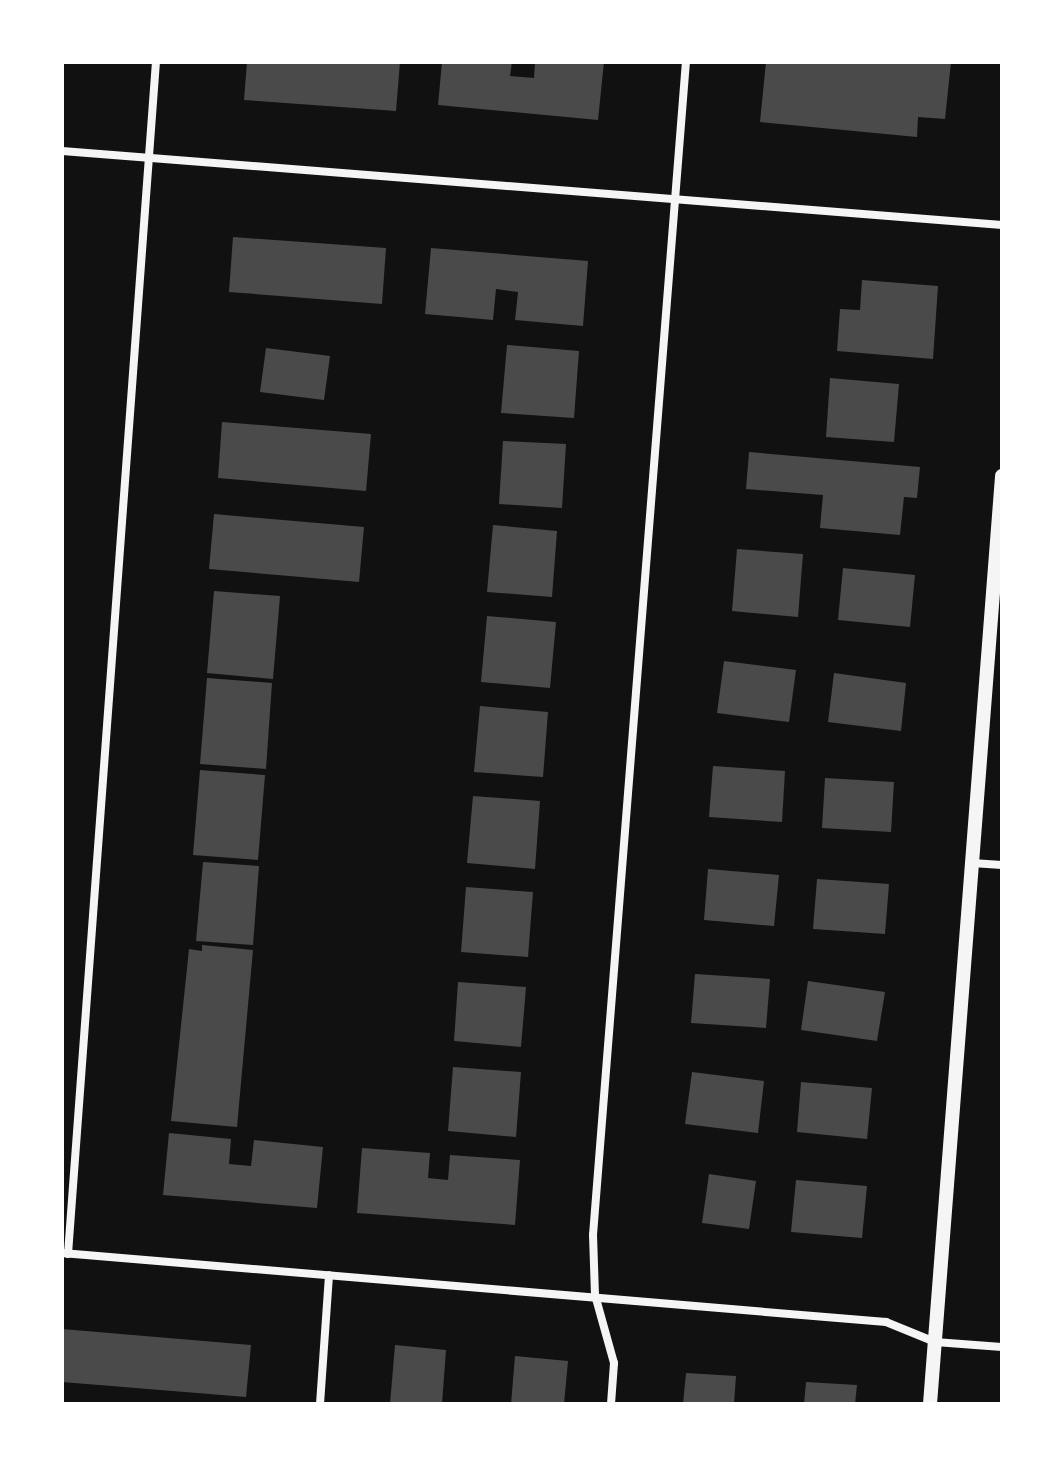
<!DOCTYPE html>
<html>
<head>
<meta charset="utf-8">
<style>
	body { margin:0 }
	#map { position:relative; width:1064px; height:1466px; overflow:hidden; background:#111; font-family:"Sofia Sans Condensed",sans-serif }
	div>[style] { position:absolute }
	[style*='--x'] { left:calc(var(--x)*1px); top:calc(var(--y)*1px); width:calc(var(--w)*1px); rotate:calc(var(--a)*1deg) }
	.building>* { inset:0; background:#4a4a4a }
	.minor>* { height:8px; margin:-4px; padding:0 4px; transform-origin:4px; border-radius:4px; background:#f5f5f5 }
	.tertiary>* { height:14px; margin:-7px; padding:0 7px; transform-origin:7px; border-radius:7px; background:#f5f5f5 }
	span { translate:-50% -50%; white-space:nowrap; text-align:center; line-height:1.15; -webkit-text-stroke:7px #fff; paint-order:stroke }
	.frame { position:absolute; inset:0; border:64px solid #fff; pointer-events:none }
</style>
</head>
<body>
<div id="map">
	<div class="building">
		<i style="clip-path:polygon(247px 62px,400px 62px,396px 111px,244px 100px)"></i>
		<i style="clip-path:polygon(442px 62px,512px 62px,510px 76px,534px 78px,535px 62px,604px 62px,598px 120px,438px 105px)"></i>
		<i style="clip-path:polygon(766px 62px,951px 62px,945px 119px,918px 117px,917px 137px,760px 122px)"></i>
		<i style="clip-path:polygon(233px 237px,386px 248px,382px 304px,229px 292px)"></i>
		<i style="clip-path:polygon(431px 248px,588px 261px,583px 326px,515px 320px,518px 292px,496px 289px,493px 320px,425px 314px)"></i>
		<i style="clip-path:polygon(862px 280px,938px 286px,933px 359px,837px 351px,840px 309px,860px 310px)"></i>
		<i style="clip-path:polygon(507px 345px,579px 351px,574px 418px,501px 413px)"></i>
		<i style="clip-path:polygon(266px 348px,330px 356px,324px 400px,260px 392px)"></i>
		<i style="clip-path:polygon(830px 378px,899px 384px,894px 442px,826px 437px)"></i>
		<i style="clip-path:polygon(222px 422px,371px 434px,366px 491px,218px 478px)"></i>
		<i style="clip-path:polygon(503px 441px,566px 444px,562px 508px,499px 504px)"></i>
		<i style="clip-path:polygon(749px 452px,920px 467px,917px 498px,904px 497px,900px 535px,820px 528px,823px 495px,746px 489px)"></i>
		<i style="clip-path:polygon(214px 514px,364px 527px,359px 582px,209px 569px)"></i>
		<i style="clip-path:polygon(493px 525px,557px 531px,552px 597px,487px 592px)"></i>
		<i style="clip-path:polygon(737px 549px,803px 554px,798px 617px,732px 611px)"></i>
		<i style="clip-path:polygon(843px 568px,915px 575px,910px 627px,838px 620px)"></i>
		<i style="clip-path:polygon(214px 591px,280px 596px,273px 679px,207px 673px)"></i>
		<i style="clip-path:polygon(487px 616px,556px 622px,550px 688px,481px 682px)"></i>
		<i style="clip-path:polygon(724px 661px,796px 670px,789px 722px,717px 713px)"></i>
		<i style="clip-path:polygon(834px 673px,906px 683px,901px 731px,828px 722px)"></i>
		<i style="clip-path:polygon(207px 678px,272px 683px,266px 769px,200px 764px)"></i>
		<i style="clip-path:polygon(480px 706px,548px 712px,543px 777px,474px 772px)"></i>
		<i style="clip-path:polygon(713px 766px,785px 771px,782px 822px,709px 817px)"></i>
		<i style="clip-path:polygon(200px 770px,265px 775px,258px 860px,193px 855px)"></i>
		<i style="clip-path:polygon(825px 778px,894px 782px,891px 832px,822px 828px)"></i>
		<i style="clip-path:polygon(473px 796px,540px 801px,535px 869px,467px 863px)"></i>
		<i style="clip-path:polygon(203px 862px,259px 866px,253px 945px,196px 941px)"></i>
		<i style="clip-path:polygon(708px 869px,779px 875px,774px 926px,704px 920px)"></i>
		<i style="clip-path:polygon(817px 879px,889px 884px,885px 934px,813px 929px)"></i>
		<i style="clip-path:polygon(466px 887px,533px 892px,528px 957px,461px 952px)"></i>
		<i style="clip-path:polygon(202px 945px,253px 950px,237px 1127px,171px 1121px,189px 949px,202px 951px)"></i>
		<i style="clip-path:polygon(695px 974px,770px 979px,766px 1028px,691px 1023px)"></i>
		<i style="clip-path:polygon(808px 981px,885px 992px,877px 1041px,801px 1030px)"></i>
		<i style="clip-path:polygon(458px 982px,526px 987px,521px 1047px,454px 1041px)"></i>
		<i style="clip-path:polygon(453px 1067px,521px 1072px,516px 1137px,448px 1131px)"></i>
		<i style="clip-path:polygon(692px 1072px,764px 1081px,758px 1133px,685px 1124px)"></i>
		<i style="clip-path:polygon(801px 1082px,872px 1088px,867px 1139px,797px 1132px)"></i>
		<i style="clip-path:polygon(169px 1133px,231px 1139px,229px 1164px,251px 1166px,254px 1140px,323px 1147px,317px 1208px,163px 1195px)"></i>
		<i style="clip-path:polygon(362px 1148px,430px 1153px,428px 1178px,448px 1180px,450px 1155px,520px 1160px,515px 1225px,357px 1213px)"></i>
		<i style="clip-path:polygon(709px 1174px,756px 1181px,749px 1229px,702px 1223px)"></i>
		<i style="clip-path:polygon(796px 1180px,867px 1186px,862px 1238px,791px 1232px)"></i>
		<i style="clip-path:polygon(62px 1329px,251px 1345px,246px 1397px,62px 1382px)"></i>
		<i style="clip-path:polygon(395px 1345px,446px 1350px,442px 1404px,390px 1404px)"></i>
		<i style="clip-path:polygon(515px 1356px,568px 1361px,564px 1404px,511px 1404px)"></i>
		<i style="clip-path:polygon(686px 1373px,736px 1376px,734px 1404px,683px 1404px)"></i>
		<i style="clip-path:polygon(806px 1382px,857px 1385px,855px 1404px,804px 1404px)"></i>
	</div>
	<div class="minor">
		<i style="--x:62;--y:151;--w:943;--a:4.5"></i>
		<i style="--x:972;--y:863;--w:30;--a:4"></i>
		<i style="--x:62;--y:1253;--w:827;--a:4.79"></i>
		<i style="--x:886;--y:1322;--w:53;--a:22.2"></i>
		<i style="--x:935;--y:1342;--w:67;--a:4.3"></i>
		<i style="--x:68;--y:1254;--w:1195;--a:-85.78"></i>
		<i style="--x:320;--y:1404;--w:129;--a:-86"></i>
		<i style="--x:611;--y:1404;--w:41;--a:-85.8"></i>
		<i style="--x:614;--y:1363;--w:71;--a:-105.6"></i>
		<i style="--x:595;--y:1295;--w:60;--a:-91.9"></i>
		<i style="--x:593;--y:1235;--w:1177;--a:-85.47"></i>
	</div>
	<div class="tertiary">
		<i style="--x:930;--y:1404;--w:931;--a:-85.56"></i>
	</div>
	<div class="frame"></div>
</div>
</body>
</html>
